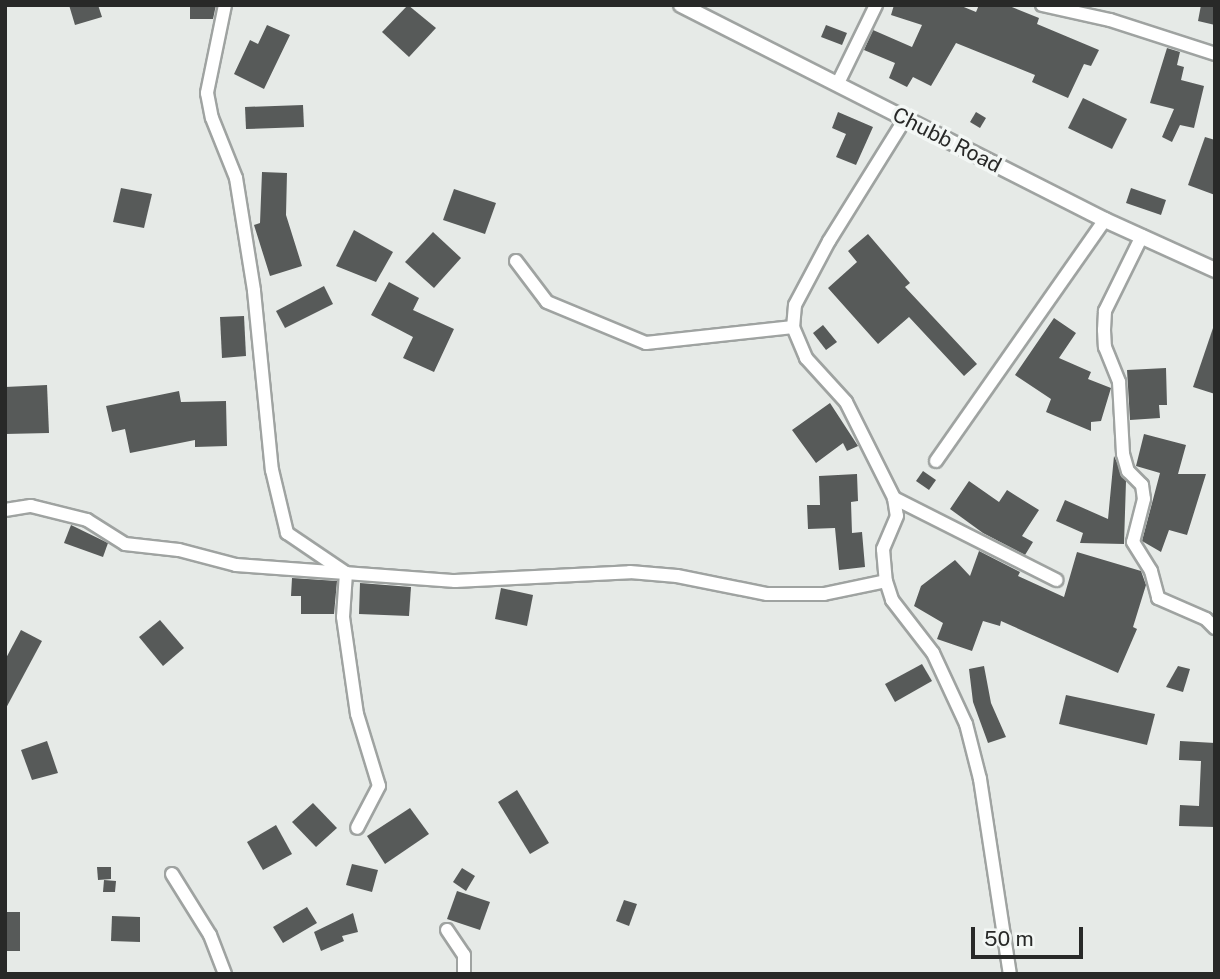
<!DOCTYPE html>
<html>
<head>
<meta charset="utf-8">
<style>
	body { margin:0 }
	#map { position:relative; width:1220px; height:979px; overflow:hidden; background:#e6eae7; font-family:"Public Sans",sans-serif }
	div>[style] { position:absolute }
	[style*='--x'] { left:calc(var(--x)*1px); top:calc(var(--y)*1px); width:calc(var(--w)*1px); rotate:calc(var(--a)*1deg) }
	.building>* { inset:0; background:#575a59 }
	.roads { filter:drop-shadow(2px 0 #9fa3a1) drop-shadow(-2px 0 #9fa3a1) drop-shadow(0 2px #9fa3a1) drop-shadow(0 -2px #9fa3a1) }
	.minor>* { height:12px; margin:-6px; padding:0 6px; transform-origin:6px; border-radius:6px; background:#fff }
	.tertiary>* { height:14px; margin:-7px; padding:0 7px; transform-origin:7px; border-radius:7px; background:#fff }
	span { translate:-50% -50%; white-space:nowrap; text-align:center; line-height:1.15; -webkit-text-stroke:7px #f3f7f5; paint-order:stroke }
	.street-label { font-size:21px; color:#282928 }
	.frame { position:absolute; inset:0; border:7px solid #282928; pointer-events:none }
	.scale { position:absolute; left:971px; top:927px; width:112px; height:32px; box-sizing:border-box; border:4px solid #282928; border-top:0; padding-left:9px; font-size:21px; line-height:24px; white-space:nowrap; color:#282928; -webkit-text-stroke:5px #f3f7f5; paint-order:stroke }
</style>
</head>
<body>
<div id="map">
	<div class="building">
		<i style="clip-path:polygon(69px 5px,98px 5px,102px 17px,75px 25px)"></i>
		<i style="clip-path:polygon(190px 5px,216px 5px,213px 19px,190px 19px)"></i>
		<i style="clip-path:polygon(408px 5px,436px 28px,409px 57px,382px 32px)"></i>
		<i style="clip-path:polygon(894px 5px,959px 5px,976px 12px,979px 5px,1007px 5px,1039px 18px,1037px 24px,1099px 50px,1091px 66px,1084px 64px,1068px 98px,1032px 82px,1035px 75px,956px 43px,931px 86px,913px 77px,907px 87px,889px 78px,895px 63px,864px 50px,873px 30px,912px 47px,922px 25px,891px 15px)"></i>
		<i style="clip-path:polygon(1201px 5px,1215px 5px,1215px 25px,1198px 21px)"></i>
		<i style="clip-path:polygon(267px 25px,290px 35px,264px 89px,234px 74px,250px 40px,258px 44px)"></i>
		<i style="clip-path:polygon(826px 25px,847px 33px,842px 45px,821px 37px)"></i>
		<i style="clip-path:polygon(1167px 48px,1180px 52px,1177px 65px,1184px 67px,1181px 80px,1204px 86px,1194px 128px,1180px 125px,1172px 142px,1162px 137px,1174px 109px,1150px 103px)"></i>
		<i style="clip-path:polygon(1083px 98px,1127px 119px,1112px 149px,1068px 128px)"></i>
		<i style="clip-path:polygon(303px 105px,304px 127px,246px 129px,245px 107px)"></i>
		<i style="clip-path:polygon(838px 112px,873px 127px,856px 165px,836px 157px,846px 134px,832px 128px)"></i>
		<i style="clip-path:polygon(976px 112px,986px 118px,980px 128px,970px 122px)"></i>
		<i style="clip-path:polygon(1205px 137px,1215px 140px,1215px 195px,1188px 185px)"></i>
		<i style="clip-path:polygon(262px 172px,287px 173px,286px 215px,302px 266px,270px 276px,254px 225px,260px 223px)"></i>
		<i style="clip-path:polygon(121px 188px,152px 194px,144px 228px,113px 222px)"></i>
		<i style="clip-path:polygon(1131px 188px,1166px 200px,1161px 215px,1126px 203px)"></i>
		<i style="clip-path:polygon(454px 189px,496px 203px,485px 234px,443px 220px)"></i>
		<i style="clip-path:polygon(354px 230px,393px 252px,376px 282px,336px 266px)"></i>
		<i style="clip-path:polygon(433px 232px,461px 258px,434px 288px,405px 262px)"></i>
		<i style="clip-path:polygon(868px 234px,910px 283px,905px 287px,977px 364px,964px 376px,909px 317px,878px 344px,828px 288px,857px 262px,848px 251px)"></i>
		<i style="clip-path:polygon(389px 282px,419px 298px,413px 310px,454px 329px,434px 372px,403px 358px,413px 337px,371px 315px)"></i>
		<i style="clip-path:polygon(324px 286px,333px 304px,285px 328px,276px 311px)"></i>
		<i style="clip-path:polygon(244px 316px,246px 356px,222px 358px,220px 317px)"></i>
		<i style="clip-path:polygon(1054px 318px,1076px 333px,1059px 358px,1091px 372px,1088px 379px,1111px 388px,1101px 421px,1091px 422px,1091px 431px,1046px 412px,1051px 399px,1015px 375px)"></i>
		<i style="clip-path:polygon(823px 325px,837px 342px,826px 350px,813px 333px)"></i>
		<i style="clip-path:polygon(1213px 328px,1215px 328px,1215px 394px,1193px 387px)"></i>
		<i style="clip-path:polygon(1166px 368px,1167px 405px,1159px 405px,1160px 418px,1130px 420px,1127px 370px)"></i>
		<i style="clip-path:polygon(47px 385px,49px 433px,5px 434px,5px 387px)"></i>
		<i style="clip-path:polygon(179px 391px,181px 402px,226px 401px,227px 446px,195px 447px,195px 440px,130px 453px,125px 429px,112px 432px,106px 406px)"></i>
		<i style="clip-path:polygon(830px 403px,858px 446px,847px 451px,843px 443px,816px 463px,792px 430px)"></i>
		<i style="clip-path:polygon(1144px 434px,1186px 445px,1178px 474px,1206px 474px,1187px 535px,1169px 530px,1161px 552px,1142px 541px,1160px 473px,1136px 466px)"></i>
		<i style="clip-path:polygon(1114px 456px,1126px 481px,1124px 544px,1080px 543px,1083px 533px,1056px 521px,1065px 500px,1108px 519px)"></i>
		<i style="clip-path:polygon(923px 471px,936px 480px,929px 490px,916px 481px)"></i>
		<i style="clip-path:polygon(857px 474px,858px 501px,851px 502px,852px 533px,862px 532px,865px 567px,839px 570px,835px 528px,808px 529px,807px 505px,820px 505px,819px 476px)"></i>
		<i style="clip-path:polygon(969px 481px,999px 502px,1007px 490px,1039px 510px,1022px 536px,1033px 542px,1025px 555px,983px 533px,950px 509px)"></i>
		<i style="clip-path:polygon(71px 525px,108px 543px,103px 557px,64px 543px)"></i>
		<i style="clip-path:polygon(979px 551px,1020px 572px,1018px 576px,1064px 597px,1077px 552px,1141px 571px,1146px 585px,1133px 627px,1137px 629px,1118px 673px,1001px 621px,1000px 626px,983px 621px,972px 651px,937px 639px,943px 623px,914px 606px,921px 586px,955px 560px,970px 576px)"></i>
		<i style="clip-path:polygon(292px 578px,337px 581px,334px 614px,301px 614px,301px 596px,291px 596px)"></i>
		<i style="clip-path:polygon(360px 583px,411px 587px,409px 616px,359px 614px)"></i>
		<i style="clip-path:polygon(501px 588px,533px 595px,527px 626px,495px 619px)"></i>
		<i style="clip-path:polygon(160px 620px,184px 648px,163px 666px,139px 637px)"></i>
		<i style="clip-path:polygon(21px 630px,42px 641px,5px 710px,5px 660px)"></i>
		<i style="clip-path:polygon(922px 664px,932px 681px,895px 702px,885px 684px)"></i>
		<i style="clip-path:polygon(984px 666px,991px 703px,1006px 737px,988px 743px,973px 702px,969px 669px)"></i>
		<i style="clip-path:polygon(1178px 666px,1190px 669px,1183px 692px,1166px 687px)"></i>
		<i style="clip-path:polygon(1066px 695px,1155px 714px,1147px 745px,1059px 724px)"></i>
		<i style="clip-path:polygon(47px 741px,58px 773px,32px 780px,21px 750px)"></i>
		<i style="clip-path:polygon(1180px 741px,1215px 743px,1215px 827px,1179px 826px,1180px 805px,1199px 806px,1201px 761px,1179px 760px)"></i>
		<i style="clip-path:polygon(517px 790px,549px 843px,530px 854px,498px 802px)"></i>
		<i style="clip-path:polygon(313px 803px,337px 828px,316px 847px,292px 822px)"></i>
		<i style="clip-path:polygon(410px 808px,429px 834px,385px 864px,367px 836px)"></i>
		<i style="clip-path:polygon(276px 825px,292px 854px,263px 870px,247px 842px)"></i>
		<i style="clip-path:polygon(352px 864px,378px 870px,372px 892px,346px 885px)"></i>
		<i style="clip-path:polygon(97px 867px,111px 867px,111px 879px,98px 880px)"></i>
		<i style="clip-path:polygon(462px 868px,475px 876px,466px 891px,453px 882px)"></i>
		<i style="clip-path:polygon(104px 880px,116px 881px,115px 892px,103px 892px)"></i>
		<i style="clip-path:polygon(457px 891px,490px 902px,480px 930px,447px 919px)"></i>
		<i style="clip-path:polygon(624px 900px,637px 904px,629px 926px,616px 921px)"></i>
		<i style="clip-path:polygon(307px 907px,317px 923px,283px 943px,273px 927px)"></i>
		<i style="clip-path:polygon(5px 912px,20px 912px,20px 951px,5px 951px)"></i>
		<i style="clip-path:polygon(353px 913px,358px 932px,342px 936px,344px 941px,321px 951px,314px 932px)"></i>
		<i style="clip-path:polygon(112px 916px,140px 917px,140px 942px,111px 941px)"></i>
	</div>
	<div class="roads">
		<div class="minor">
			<i style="--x:225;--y:5;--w:90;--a:101.6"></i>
			<i style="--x:207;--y:93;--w:25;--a:79"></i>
			<i style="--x:212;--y:118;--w:65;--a:68.2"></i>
			<i style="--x:236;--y:178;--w:114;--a:80.9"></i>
			<i style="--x:254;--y:291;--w:180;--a:84.3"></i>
			<i style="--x:272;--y:470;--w:65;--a:76.6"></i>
			<i style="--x:287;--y:533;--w:71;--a:34.1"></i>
			<i style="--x:1042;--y:5;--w:70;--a:12.4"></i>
			<i style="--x:1110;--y:20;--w:110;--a:17.9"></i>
			<i style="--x:838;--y:83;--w:87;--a:-64"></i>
			<i style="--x:905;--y:119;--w:144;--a:121.9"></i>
			<i style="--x:829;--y:241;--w:72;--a:118"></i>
			<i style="--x:795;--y:305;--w:22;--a:95"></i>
			<i style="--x:793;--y:327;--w:34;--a:67"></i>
			<i style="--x:806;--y:358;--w:59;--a:47.7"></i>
			<i style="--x:846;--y:402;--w:107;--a:63.4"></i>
			<i style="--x:894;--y:498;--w:18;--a:81"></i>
			<i style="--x:897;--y:516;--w:36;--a:113"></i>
			<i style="--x:883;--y:549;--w:32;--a:85"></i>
			<i style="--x:886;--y:581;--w:20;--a:72"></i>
			<i style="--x:892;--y:600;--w:67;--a:52.3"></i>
			<i style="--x:933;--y:653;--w:78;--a:65.1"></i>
			<i style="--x:966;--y:724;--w:57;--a:75.7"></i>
			<i style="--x:980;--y:779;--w:197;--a:81.3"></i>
			<i style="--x:1142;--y:236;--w:84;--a:116.3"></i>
			<i style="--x:1105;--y:311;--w:19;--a:93"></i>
			<i style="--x:1104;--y:330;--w:17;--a:87"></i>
			<i style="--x:1105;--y:347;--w:38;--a:68"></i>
			<i style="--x:1119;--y:382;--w:72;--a:86.8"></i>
			<i style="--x:1123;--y:454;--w:18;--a:74"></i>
			<i style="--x:1128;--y:471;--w:20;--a:45"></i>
			<i style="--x:1142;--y:485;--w:14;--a:82"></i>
			<i style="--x:1144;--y:499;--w:44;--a:104.3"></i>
			<i style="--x:1133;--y:542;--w:34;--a:58"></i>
			<i style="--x:1151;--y:571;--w:28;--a:75"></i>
			<i style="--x:1158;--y:598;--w:52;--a:23.6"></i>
			<i style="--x:1206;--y:619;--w:13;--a:45"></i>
			<i style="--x:516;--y:261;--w:51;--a:52.9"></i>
			<i style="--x:547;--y:302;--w:107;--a:22.5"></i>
			<i style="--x:646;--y:343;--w:148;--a:-6.2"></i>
			<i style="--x:936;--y:461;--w:294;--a:-55"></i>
			<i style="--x:894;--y:498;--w:182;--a:26.8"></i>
			<i style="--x:5;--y:510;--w:26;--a:-9"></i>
			<i style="--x:31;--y:506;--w:58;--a:14"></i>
			<i style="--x:87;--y:520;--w:45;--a:32.3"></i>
			<i style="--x:125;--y:544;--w:54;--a:6.3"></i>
			<i style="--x:179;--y:550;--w:59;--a:14.7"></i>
			<i style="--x:236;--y:565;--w:220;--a:4.2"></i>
			<i style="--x:455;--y:581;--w:175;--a:-2.9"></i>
			<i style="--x:630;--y:572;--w:47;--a:4.9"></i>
			<i style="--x:677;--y:576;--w:92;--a:11.3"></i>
			<i style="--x:767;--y:594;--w:57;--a:0"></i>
			<i style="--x:824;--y:594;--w:63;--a:-11.8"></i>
			<i style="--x:346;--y:573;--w:44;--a:93.9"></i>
			<i style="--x:343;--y:617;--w:98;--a:81.8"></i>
			<i style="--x:357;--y:714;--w:75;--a:73"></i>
			<i style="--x:379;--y:786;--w:47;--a:117.6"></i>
			<i style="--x:172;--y:874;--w:72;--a:58.1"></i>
			<i style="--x:210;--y:935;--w:42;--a:69"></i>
			<i style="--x:447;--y:930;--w:30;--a:56"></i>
			<i style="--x:464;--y:955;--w:19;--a:90"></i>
		</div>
		<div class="tertiary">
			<i style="--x:681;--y:5;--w:475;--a:26.9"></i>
			<i style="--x:1105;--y:220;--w:121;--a:24.4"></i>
		</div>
	</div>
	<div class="street-label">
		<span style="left:947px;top:140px;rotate:27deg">Chubb Road</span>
	</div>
	<div class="frame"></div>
	<div class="scale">50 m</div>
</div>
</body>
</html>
